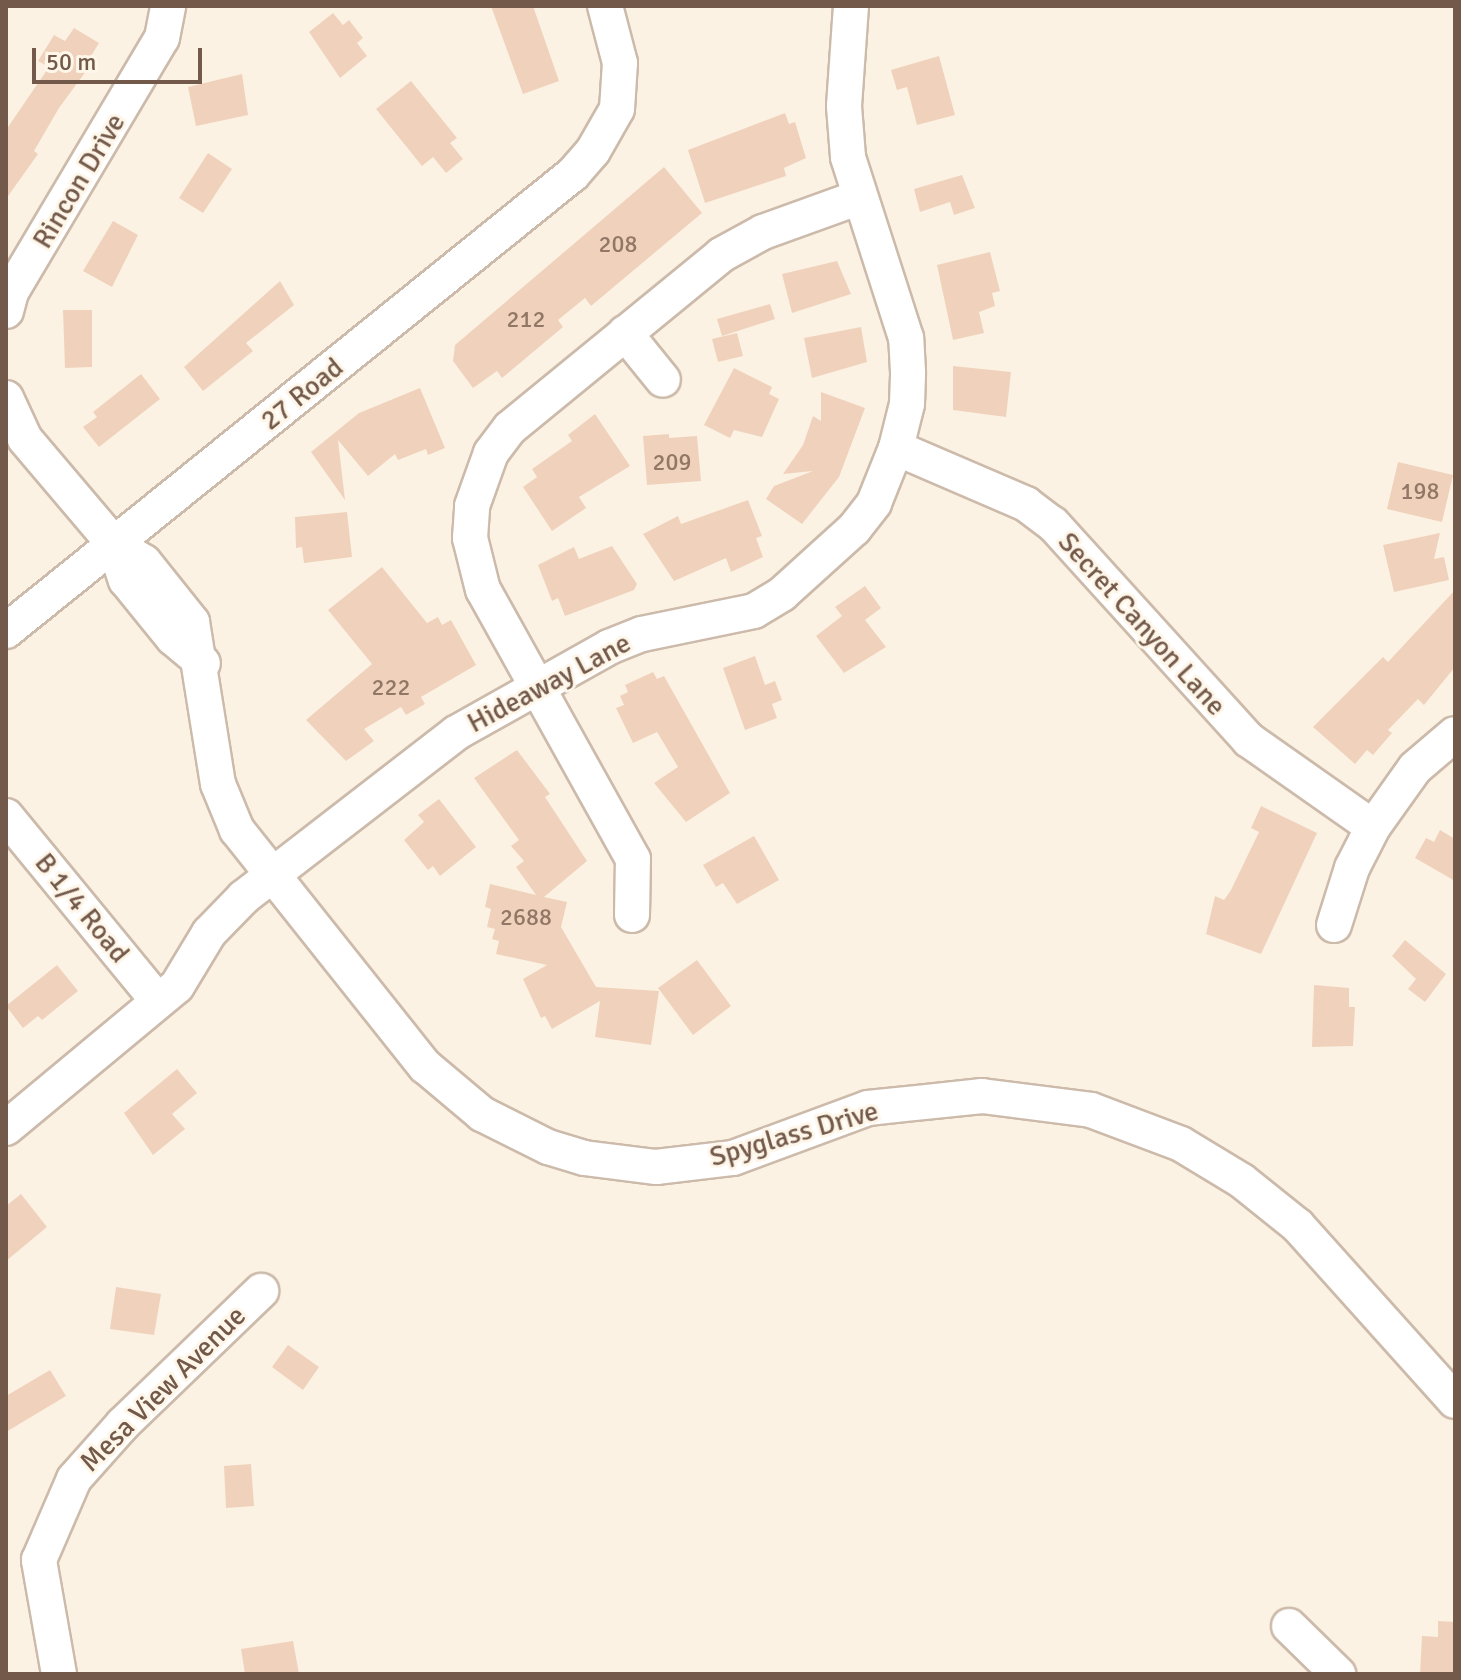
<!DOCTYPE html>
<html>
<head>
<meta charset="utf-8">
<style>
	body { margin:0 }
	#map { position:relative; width:1461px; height:1680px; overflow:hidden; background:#fbf2e3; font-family:Signika,sans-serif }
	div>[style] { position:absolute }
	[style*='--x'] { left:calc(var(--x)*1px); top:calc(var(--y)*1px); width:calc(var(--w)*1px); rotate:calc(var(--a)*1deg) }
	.building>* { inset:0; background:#f0d2bc }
	.roads { filter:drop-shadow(2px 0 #ccbaaa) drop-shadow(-2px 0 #ccbaaa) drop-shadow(0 2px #ccbaaa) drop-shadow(0 -2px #ccbaaa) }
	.minor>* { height:34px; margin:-17px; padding:0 17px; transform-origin:17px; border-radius:17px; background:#fff }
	span { translate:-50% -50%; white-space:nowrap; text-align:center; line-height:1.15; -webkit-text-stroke:6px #fef6e9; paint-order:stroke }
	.number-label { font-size:24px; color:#927766 }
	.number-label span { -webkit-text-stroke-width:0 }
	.street-label { font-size:28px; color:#73594a }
	.frame { position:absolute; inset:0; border:8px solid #73594a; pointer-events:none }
	.scale { position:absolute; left:32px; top:48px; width:170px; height:36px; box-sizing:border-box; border:4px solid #73594a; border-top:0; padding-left:10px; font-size:24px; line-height:28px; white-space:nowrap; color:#73594a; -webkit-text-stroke:6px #fef6e9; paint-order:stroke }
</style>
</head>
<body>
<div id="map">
	<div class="building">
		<i style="clip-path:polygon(491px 6px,533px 6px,559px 81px,523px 94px)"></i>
		<i style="clip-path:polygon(333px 13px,343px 25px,349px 20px,363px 38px,357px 43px,367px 56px,340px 78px,309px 32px)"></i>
		<i style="clip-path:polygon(74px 28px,99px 43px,88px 61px,92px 63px,59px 108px,34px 151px,38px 154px,6px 199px,6px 130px,49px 67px,38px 61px,54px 35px,65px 41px)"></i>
		<i style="clip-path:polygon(939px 56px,955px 115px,917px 125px,907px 87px,897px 90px,891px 70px)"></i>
		<i style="clip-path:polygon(242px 74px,248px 115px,196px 126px,188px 87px)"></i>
		<i style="clip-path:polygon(411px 81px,457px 138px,450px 143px,463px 159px,446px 173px,433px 157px,422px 166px,376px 109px)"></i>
		<i style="clip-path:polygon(785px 113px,789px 124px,795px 122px,806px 158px,784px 168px,786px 176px,705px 203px,688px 150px)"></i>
		<i style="clip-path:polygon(208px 153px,232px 169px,203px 213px,179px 198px)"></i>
		<i style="clip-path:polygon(664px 167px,702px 213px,591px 306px,585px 298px,558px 320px,563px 327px,502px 378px,497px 371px,473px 388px,453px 361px,455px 345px)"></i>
		<i style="clip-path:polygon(962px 175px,975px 208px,954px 215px,950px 202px,920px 212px,914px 189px)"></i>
		<i style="clip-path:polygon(113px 221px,138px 235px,112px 287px,83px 271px)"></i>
		<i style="clip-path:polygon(990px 252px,1000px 291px,992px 293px,995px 306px,979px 312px,984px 333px,953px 340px,937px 265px)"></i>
		<i style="clip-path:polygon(837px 261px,851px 294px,792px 313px,782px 274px)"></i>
		<i style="clip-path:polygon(280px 281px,294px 305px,246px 343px,253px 351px,203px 391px,184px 367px)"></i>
		<i style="clip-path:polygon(770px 304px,775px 319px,722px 336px,717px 319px)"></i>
		<i style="clip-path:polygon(63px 310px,92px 310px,92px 367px,65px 368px)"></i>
		<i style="clip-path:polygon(861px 327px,867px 362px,812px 378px,804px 338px)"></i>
		<i style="clip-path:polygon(737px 333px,743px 356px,718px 362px,712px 339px)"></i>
		<i style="clip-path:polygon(953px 366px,1011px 372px,1006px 417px,953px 410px)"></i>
		<i style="clip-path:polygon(734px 368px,772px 387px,769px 394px,779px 399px,762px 437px,734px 430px,730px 438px,704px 425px)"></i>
		<i style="clip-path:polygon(141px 374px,160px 399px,99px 447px,83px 427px,97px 417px,93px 412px)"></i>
		<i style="clip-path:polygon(420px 388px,445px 448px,428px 455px,426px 449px,398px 460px,395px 454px,368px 476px,338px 440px,345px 500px,311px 452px,359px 413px)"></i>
		<i style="clip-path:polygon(821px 392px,865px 408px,839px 477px,802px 524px,766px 499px,774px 486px,813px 471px,783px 474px,803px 445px,813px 416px,821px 421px)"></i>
		<i style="clip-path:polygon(595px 414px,630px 466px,579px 497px,586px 508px,552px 531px,523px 487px,537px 477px,532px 469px,572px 441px,568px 435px)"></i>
		<i style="clip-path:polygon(669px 434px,669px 438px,697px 436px,701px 481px,647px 485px,643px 436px)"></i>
		<i style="clip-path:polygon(1398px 462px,1453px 475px,1442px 522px,1387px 509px)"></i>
		<i style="clip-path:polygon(748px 500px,762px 536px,756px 538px,763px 557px,731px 572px,726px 558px,674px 581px,643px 534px,678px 516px,681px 524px)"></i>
		<i style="clip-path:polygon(347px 512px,352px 557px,304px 563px,302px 547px,296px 548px,295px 517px)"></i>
		<i style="clip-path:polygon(1440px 533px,1434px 559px,1444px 557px,1449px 580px,1394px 592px,1383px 545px)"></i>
		<i style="clip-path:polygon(612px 546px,637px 584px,634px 590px,565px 616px,558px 598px,552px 601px,538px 565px,574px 547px,579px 559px)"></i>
		<i style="clip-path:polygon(382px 567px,427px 623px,438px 617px,442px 625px,451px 620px,476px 665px,421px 697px,425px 704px,406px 715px,401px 707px,364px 729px,374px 741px,346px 761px,306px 720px,372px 664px,328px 610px)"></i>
		<i style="clip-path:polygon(865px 586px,881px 608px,865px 620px,886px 647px,844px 673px,816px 636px,842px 616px,835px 607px)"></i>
		<i style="clip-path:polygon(1455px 590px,1455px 667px,1424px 705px,1418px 699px,1388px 730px,1392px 733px,1373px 755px,1367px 750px,1355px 764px,1313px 727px,1383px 657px,1388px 662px)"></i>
		<i style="clip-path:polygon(755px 656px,765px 685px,775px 681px,782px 700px,772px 704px,777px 718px,745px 730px,723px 668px)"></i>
		<i style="clip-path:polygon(653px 672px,657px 679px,664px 676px,730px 793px,686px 822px,654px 783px,678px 767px,657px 732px,633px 743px,616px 708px,624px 705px,620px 696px,628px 692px,625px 685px)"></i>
		<i style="clip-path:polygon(517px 750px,550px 794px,545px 797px,587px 861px,544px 897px,567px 902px,561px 927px,596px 987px,659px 991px,651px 1045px,595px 1037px,600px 1001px,552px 1029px,545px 1016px,541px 1018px,523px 979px,547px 965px,496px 954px,499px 941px,492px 939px,495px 929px,487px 927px,491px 909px,485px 907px,490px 884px,536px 895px,516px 867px,524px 861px,511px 846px,519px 840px,474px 778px)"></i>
		<i style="clip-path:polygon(439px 799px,476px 847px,440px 876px,433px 866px,428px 870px,404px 840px,424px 822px,418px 815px)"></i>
		<i style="clip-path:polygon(1261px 806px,1317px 833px,1261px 954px,1206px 934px,1215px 896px,1224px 900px,1231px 890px,1259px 832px,1251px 828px)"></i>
		<i style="clip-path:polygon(1440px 830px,1455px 839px,1455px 881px,1415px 858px,1426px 838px,1434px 842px)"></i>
		<i style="clip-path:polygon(754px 836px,779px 880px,737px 904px,723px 883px,716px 887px,703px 865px)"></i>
		<i style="clip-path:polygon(1405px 940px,1446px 974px,1425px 1002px,1408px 989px,1416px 979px,1392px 956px)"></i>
		<i style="clip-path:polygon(697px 960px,731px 1006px,693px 1035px,658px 988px)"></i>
		<i style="clip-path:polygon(57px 965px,78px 991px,42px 1020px,38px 1016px,23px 1028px,6px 1006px)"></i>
		<i style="clip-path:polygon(1314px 985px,1349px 988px,1349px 1007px,1355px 1007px,1353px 1046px,1312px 1047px)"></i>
		<i style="clip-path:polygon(177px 1069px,197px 1093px,172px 1114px,185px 1129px,153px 1155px,124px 1113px)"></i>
		<i style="clip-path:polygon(21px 1194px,47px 1227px,6px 1261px,6px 1206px)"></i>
		<i style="clip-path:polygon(116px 1287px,161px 1294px,154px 1335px,110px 1329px)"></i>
		<i style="clip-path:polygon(288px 1345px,319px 1367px,303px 1390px,272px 1367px)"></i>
		<i style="clip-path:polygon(50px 1370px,66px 1396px,6px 1432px,6px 1396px)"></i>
		<i style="clip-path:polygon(251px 1464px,254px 1506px,226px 1508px,224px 1466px)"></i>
		<i style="clip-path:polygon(1438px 1621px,1455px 1622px,1455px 1674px,1420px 1674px,1422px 1636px,1438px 1637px)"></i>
		<i style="clip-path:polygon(293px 1641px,299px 1674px,245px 1674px,241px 1649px)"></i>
	</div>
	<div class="roads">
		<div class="minor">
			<i style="--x:6;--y:311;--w:20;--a:-75"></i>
			<i style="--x:11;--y:292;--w:295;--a:-59.3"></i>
			<i style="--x:162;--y:38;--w:33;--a:-79"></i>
			<i style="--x:625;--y:333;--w:60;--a:51"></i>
			<i style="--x:6;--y:398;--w:45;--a:65.1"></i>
			<i style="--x:25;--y:439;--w:138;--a:49.7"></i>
			<i style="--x:114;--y:544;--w:35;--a:31"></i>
			<i style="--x:144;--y:562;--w:77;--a:51.3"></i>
			<i style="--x:192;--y:622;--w:164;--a:80.9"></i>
			<i style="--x:218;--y:784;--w:50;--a:67.6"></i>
			<i style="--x:237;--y:830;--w:302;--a:51.5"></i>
			<i style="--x:425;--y:1066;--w:75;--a:40.1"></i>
			<i style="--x:482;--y:1114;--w:74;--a:26.6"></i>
			<i style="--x:548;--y:1147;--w:38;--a:17"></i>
			<i style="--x:584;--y:1158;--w:73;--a:7.1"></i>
			<i style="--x:656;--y:1167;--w:78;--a:-6.7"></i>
			<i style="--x:733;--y:1158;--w:144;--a:-20.3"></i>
			<i style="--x:868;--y:1108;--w:115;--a:-6"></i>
			<i style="--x:982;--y:1096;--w:110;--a:7.3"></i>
			<i style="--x:1091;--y:1110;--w:96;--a:20.7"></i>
			<i style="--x:1181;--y:1144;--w:71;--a:31.2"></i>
			<i style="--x:1242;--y:1181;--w:72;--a:38.8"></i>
			<i style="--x:1298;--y:1226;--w:235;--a:48.1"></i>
			<i style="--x:896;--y:448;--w:142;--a:23.3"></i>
			<i style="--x:1026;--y:504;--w:34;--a:37"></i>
			<i style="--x:1053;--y:524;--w:292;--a:47.8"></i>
			<i style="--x:1249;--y:740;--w:151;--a:35.1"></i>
			<i style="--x:114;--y:544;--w:38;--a:72"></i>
			<i style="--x:126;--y:580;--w:75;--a:51"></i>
			<i style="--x:173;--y:638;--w:39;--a:40"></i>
			<i style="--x:6;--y:631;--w:728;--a:-38.87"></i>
			<i style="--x:573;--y:174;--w:30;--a:-49"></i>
			<i style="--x:593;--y:151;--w:48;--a:-60.3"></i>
			<i style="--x:617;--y:109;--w:46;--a:-86.3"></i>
			<i style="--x:620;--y:63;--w:59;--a:-104.7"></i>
			<i style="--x:6;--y:816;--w:239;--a:50.6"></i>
			<i style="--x:632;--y:915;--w:56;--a:-89"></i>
			<i style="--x:633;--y:859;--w:308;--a:-119.1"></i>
			<i style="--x:483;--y:590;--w:54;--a:-104"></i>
			<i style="--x:470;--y:538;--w:32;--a:-86"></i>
			<i style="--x:472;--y:506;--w:56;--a:-70.3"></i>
			<i style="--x:491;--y:453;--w:31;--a:-53"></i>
			<i style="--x:510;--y:428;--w:273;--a:-39.3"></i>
			<i style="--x:721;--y:255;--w:48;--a:-28.7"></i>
			<i style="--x:763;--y:232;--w:103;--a:-19.8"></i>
			<i style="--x:1334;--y:925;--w:60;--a:-72.5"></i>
			<i style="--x:1352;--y:868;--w:46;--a:-62.9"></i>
			<i style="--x:1373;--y:827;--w:72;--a:-54.6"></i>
			<i style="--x:1415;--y:768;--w:52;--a:-40.4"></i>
			<i style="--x:6;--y:1128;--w:222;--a:-39.7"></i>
			<i style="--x:177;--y:986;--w:62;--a:-58.9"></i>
			<i style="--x:209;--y:933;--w:50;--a:-45.8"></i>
			<i style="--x:244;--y:897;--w:268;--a:-37.7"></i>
			<i style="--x:456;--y:733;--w:176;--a:-29.3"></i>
			<i style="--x:609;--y:647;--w:35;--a:-22"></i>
			<i style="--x:642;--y:634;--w:114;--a:-11.6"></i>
			<i style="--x:754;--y:611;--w:33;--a:-31"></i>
			<i style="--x:782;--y:594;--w:97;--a:-42.1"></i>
			<i style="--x:854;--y:529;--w:33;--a:-52"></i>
			<i style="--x:874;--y:503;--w:59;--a:-68.2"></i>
			<i style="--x:896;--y:448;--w:45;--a:-76"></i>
			<i style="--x:907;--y:404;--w:32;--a:-88"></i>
			<i style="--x:908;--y:372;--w:34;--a:-93"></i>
			<i style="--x:906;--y:338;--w:190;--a:-107.8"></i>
			<i style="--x:848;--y:157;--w:51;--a:-94.5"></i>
			<i style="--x:844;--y:106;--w:100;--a:-86"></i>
			<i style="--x:1289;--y:1626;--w:69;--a:44.4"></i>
			<i style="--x:59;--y:1674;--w:116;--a:-100"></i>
			<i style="--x:39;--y:1560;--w:88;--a:-66.6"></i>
			<i style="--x:74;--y:1479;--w:74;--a:-48.3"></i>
			<i style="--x:123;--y:1424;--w:192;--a:-43.9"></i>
		</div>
	</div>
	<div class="number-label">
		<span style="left:618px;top:245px">208</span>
		<span style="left:526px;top:320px">212</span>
		<span style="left:672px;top:463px">209</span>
		<span style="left:1420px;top:492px">198</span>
		<span style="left:391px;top:688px">222</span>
		<span style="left:526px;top:918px">2688</span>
	</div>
	<div class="street-label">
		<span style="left:79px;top:181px;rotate:-59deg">Rincon Drive</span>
		<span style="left:302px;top:394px;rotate:-39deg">27 Road</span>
		<span style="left:1142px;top:624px;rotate:48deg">Secret Canyon Lane</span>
		<span style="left:549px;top:683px;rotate:-28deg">Hideaway Lane</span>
		<span style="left:82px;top:908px;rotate:51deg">B 1/4 Road</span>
		<span style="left:794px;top:1134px;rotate:-16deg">Spyglass Drive</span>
		<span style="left:163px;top:1389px;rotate:-45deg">Mesa View Avenue</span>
	</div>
	<div class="frame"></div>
	<div class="scale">50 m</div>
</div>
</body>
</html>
